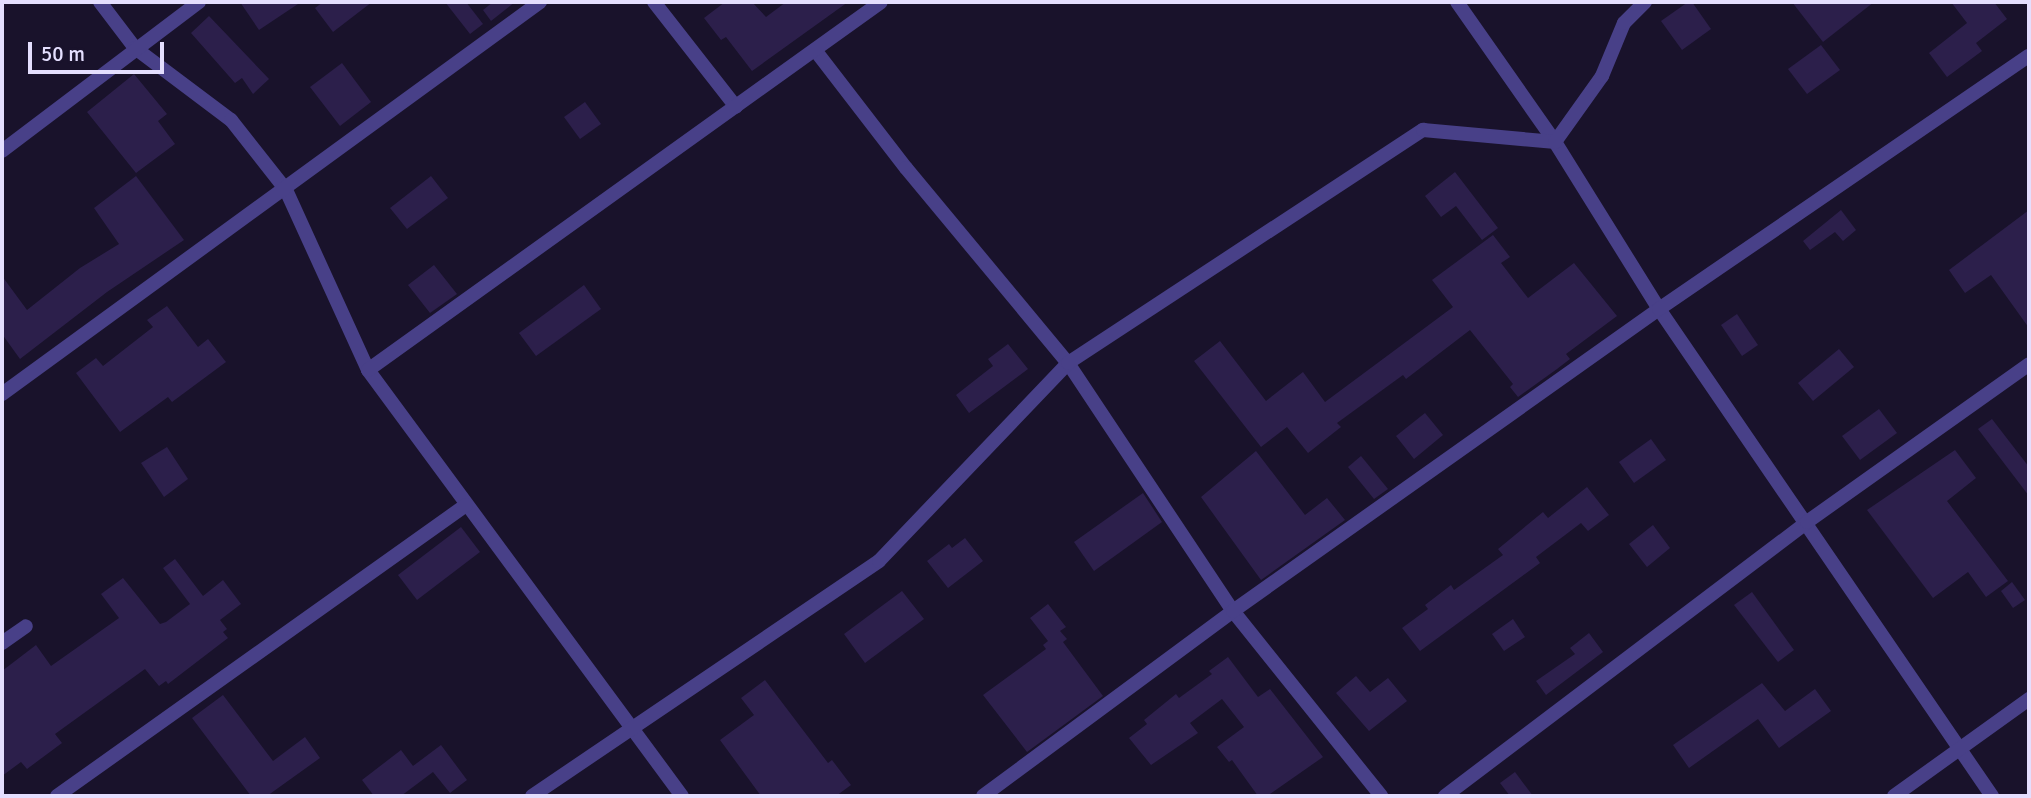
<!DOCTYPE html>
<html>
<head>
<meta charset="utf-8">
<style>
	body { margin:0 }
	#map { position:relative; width:2031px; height:798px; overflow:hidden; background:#19122b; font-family:Signika,sans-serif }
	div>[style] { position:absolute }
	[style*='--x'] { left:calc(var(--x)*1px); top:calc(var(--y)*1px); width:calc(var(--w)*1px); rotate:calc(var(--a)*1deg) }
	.building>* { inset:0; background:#2c1f4b }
	.street>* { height:14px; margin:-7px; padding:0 7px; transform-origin:7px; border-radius:7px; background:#484088 }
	span { translate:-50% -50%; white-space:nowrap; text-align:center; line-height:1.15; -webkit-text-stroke:6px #19122b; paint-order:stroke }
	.frame { position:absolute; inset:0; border:4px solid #e4defe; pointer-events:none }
	.scale { position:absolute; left:28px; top:42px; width:136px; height:32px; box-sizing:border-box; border:4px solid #e4defe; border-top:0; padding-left:9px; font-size:21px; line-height:24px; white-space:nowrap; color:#e4defe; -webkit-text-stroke:5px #19122b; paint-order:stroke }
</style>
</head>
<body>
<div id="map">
	<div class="building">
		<i style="clip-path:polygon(240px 2px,301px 2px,259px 30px)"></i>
		<i style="clip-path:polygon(323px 2px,372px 2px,333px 32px,315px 8px)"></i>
		<i style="clip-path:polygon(445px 2px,466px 2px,483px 24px,470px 34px)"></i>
		<i style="clip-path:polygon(493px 2px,515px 2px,491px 21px,483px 10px)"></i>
		<i style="clip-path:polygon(725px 2px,752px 2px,766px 17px,786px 2px,848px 2px,752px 71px,726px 37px,721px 40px,704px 18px)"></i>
		<i style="clip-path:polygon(1688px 2px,1692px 2px,1711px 29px,1682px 50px,1661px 21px)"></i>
		<i style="clip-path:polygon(1792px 2px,1874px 2px,1823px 42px)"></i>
		<i style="clip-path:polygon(1951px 2px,1994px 2px,2007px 19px,1976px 43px,1982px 51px,1947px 77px,1929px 53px,1967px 23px)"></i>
		<i style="clip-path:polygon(209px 16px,269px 79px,253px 94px,242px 78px,235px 83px,191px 33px)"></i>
		<i style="clip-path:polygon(1821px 45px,1840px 70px,1807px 94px,1788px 69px)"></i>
		<i style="clip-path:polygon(342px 63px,371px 102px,340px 126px,310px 87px)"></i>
		<i style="clip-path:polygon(134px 74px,167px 114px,158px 121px,175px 144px,136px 173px,87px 112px)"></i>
		<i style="clip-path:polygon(585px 102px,601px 124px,580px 139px,564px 117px)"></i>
		<i style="clip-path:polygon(1455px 172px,1498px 228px,1482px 240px,1456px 206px,1441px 217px,1425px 196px)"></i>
		<i style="clip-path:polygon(136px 176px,184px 240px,107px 292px,20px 359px,2px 334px,2px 276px,27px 310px,80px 268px,119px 244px,94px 208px)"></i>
		<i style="clip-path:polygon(431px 176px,448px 198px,407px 229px,390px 208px)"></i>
		<i style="clip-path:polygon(1841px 210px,1856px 230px,1843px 241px,1835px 232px,1810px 250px,1803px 241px)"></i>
		<i style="clip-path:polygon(2029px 210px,2029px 328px,1991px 275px,1965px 293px,1949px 270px)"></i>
		<i style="clip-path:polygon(1493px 235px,1510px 257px,1501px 263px,1528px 298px,1574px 263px,1617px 316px,1566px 354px,1570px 359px,1557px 369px,1518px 397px,1510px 387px,1513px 384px,1470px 330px,1406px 379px,1403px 375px,1337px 423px,1341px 427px,1308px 453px,1287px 427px,1261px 447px,1194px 361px,1220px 341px,1266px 401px,1303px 372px,1325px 402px,1453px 307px,1432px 280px)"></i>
		<i style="clip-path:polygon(434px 265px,457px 294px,430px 313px,408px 285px)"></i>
		<i style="clip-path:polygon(584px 285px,601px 309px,536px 356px,519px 333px)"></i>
		<i style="clip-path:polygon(167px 306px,198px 347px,208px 339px,226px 362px,172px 402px,168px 397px,120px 432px,76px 373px,96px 358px,103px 366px,153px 327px,147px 320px)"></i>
		<i style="clip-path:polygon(1737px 314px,1758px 345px,1742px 356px,1721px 325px)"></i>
		<i style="clip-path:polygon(1008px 344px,1028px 369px,969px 413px,956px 395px,993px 366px,988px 359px)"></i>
		<i style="clip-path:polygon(1839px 349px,1854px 367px,1813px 401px,1798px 383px)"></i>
		<i style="clip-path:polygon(1879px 409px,1897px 433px,1860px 460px,1842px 436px)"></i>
		<i style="clip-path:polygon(1425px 413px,1443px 435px,1414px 459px,1396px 436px)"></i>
		<i style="clip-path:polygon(1992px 419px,2029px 467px,2029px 496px,1978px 429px)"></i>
		<i style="clip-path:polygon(1651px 439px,1666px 460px,1634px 483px,1619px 462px)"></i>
		<i style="clip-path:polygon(167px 447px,188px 479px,164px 497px,141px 463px)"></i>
		<i style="clip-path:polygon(1955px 450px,1976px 478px,1947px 501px,2008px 581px,1986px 597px,1968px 572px,1933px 598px,1867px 510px)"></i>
		<i style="clip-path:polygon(1256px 451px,1305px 515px,1327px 498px,1345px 520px,1261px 580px,1201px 497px)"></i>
		<i style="clip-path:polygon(1361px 456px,1388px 489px,1374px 499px,1348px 467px)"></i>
		<i style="clip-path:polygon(1587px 487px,1609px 515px,1588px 531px,1581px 523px,1536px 557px,1540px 563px,1420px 651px,1402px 628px,1428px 609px,1425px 605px,1451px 585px,1454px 590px,1503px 555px,1498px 549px,1543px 512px,1548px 518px)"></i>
		<i style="clip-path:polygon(1143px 493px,1162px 522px,1094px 571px,1074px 542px)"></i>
		<i style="clip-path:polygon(1653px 525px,1670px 548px,1647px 567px,1629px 544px)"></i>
		<i style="clip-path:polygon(461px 527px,480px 552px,417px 600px,398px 575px)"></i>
		<i style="clip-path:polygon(965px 538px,983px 561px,948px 588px,927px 561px,949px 544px,952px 548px)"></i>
		<i style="clip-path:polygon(175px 559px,203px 596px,223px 580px,241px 604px,220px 620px,227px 629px,223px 632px,228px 638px,168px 684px,166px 681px,159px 686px,145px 669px,55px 734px,62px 743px,27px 769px,21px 762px,2px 776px,2px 671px,36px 645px,51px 666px,119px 618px,101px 594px,123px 578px,160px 624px,166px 622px,190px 604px,163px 568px)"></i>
		<i style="clip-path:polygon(2012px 582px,2025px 600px,2013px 608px,2001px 591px)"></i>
		<i style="clip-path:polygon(902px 591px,924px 619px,865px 663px,844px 634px)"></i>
		<i style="clip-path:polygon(1752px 592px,1794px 650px,1778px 662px,1734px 605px)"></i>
		<i style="clip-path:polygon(1048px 604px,1066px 627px,1060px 631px,1067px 639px,1063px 642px,1103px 696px,1027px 752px,983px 695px,1046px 649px,1043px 645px,1048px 641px,1030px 618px)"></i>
		<i style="clip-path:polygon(1513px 619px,1525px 637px,1504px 651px,1492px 634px)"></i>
		<i style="clip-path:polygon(1589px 633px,1603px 652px,1546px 695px,1536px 681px,1575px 654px,1570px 648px)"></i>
		<i style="clip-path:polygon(1228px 657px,1258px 697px,1270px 689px,1323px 757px,1267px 796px,1258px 796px,1232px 760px,1229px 762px,1217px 747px,1244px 727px,1222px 699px,1190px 723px,1198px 733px,1151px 765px,1129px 738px,1147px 724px,1144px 720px,1176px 694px,1179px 698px,1212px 674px,1209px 671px)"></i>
		<i style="clip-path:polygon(1356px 676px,1370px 692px,1388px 678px,1407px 701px,1369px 731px,1336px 693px)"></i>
		<i style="clip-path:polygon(765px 680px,828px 763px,832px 760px,851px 785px,836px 796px,761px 796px,720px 740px,754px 715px,741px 698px)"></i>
		<i style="clip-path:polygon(1762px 683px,1785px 711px,1815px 689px,1831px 711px,1779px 748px,1758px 719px,1689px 768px,1673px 745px)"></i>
		<i style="clip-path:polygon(223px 695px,273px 761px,305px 737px,320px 758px,267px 796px,251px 796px,192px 718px)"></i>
		<i style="clip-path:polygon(441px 745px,467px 780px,450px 793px,433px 772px,401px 796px,374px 796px,362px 780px,401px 750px,413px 766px)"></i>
		<i style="clip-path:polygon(1515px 772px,1533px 796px,1510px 796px,1500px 783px)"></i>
	</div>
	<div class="street">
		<i style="--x:100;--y:2;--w:58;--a:52.7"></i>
		<i style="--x:135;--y:48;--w:120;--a:36.9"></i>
		<i style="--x:231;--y:120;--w:89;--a:51.8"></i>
		<i style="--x:286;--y:190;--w:198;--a:65.5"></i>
		<i style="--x:368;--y:370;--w:529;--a:53.61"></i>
		<i style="--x:654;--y:2;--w:133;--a:52"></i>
		<i style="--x:1457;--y:2;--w:171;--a:55"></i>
		<i style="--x:1555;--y:142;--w:197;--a:58.1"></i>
		<i style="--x:1659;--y:309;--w:590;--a:55.64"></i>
		<i style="--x:815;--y:50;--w:149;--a:52.4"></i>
		<i style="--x:906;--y:168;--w:254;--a:50.3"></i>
		<i style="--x:1068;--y:363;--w:298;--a:56.4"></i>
		<i style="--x:1233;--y:611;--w:237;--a:51.3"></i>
		<i style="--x:2;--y:151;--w:247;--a:-37.1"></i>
		<i style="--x:368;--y:370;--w:631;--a:-35.65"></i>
		<i style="--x:2;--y:394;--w:666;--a:-36.08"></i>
		<i style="--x:2;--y:643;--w:29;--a:-35"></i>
		<i style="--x:57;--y:796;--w:502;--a:-35.43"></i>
		<i style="--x:532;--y:796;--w:419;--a:-34.1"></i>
		<i style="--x:879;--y:561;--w:274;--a:-46.3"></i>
		<i style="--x:1068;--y:363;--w:425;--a:-33.3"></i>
		<i style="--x:1423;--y:130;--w:133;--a:5.2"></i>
		<i style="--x:1555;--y:142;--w:81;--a:-54.5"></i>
		<i style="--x:1602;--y:76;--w:57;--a:-67.5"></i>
		<i style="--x:1624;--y:23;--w:30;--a:-45"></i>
		<i style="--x:983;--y:796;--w:311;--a:-36.5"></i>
		<i style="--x:1233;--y:611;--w:522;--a:-35.33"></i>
		<i style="--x:1659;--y:309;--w:448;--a:-34.4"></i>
		<i style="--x:1445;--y:796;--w:454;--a:-37.1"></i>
		<i style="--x:1807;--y:522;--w:272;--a:-35.4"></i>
		<i style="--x:1894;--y:796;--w:166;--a:-35.7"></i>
	</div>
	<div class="frame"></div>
	<div class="scale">50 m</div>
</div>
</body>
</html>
